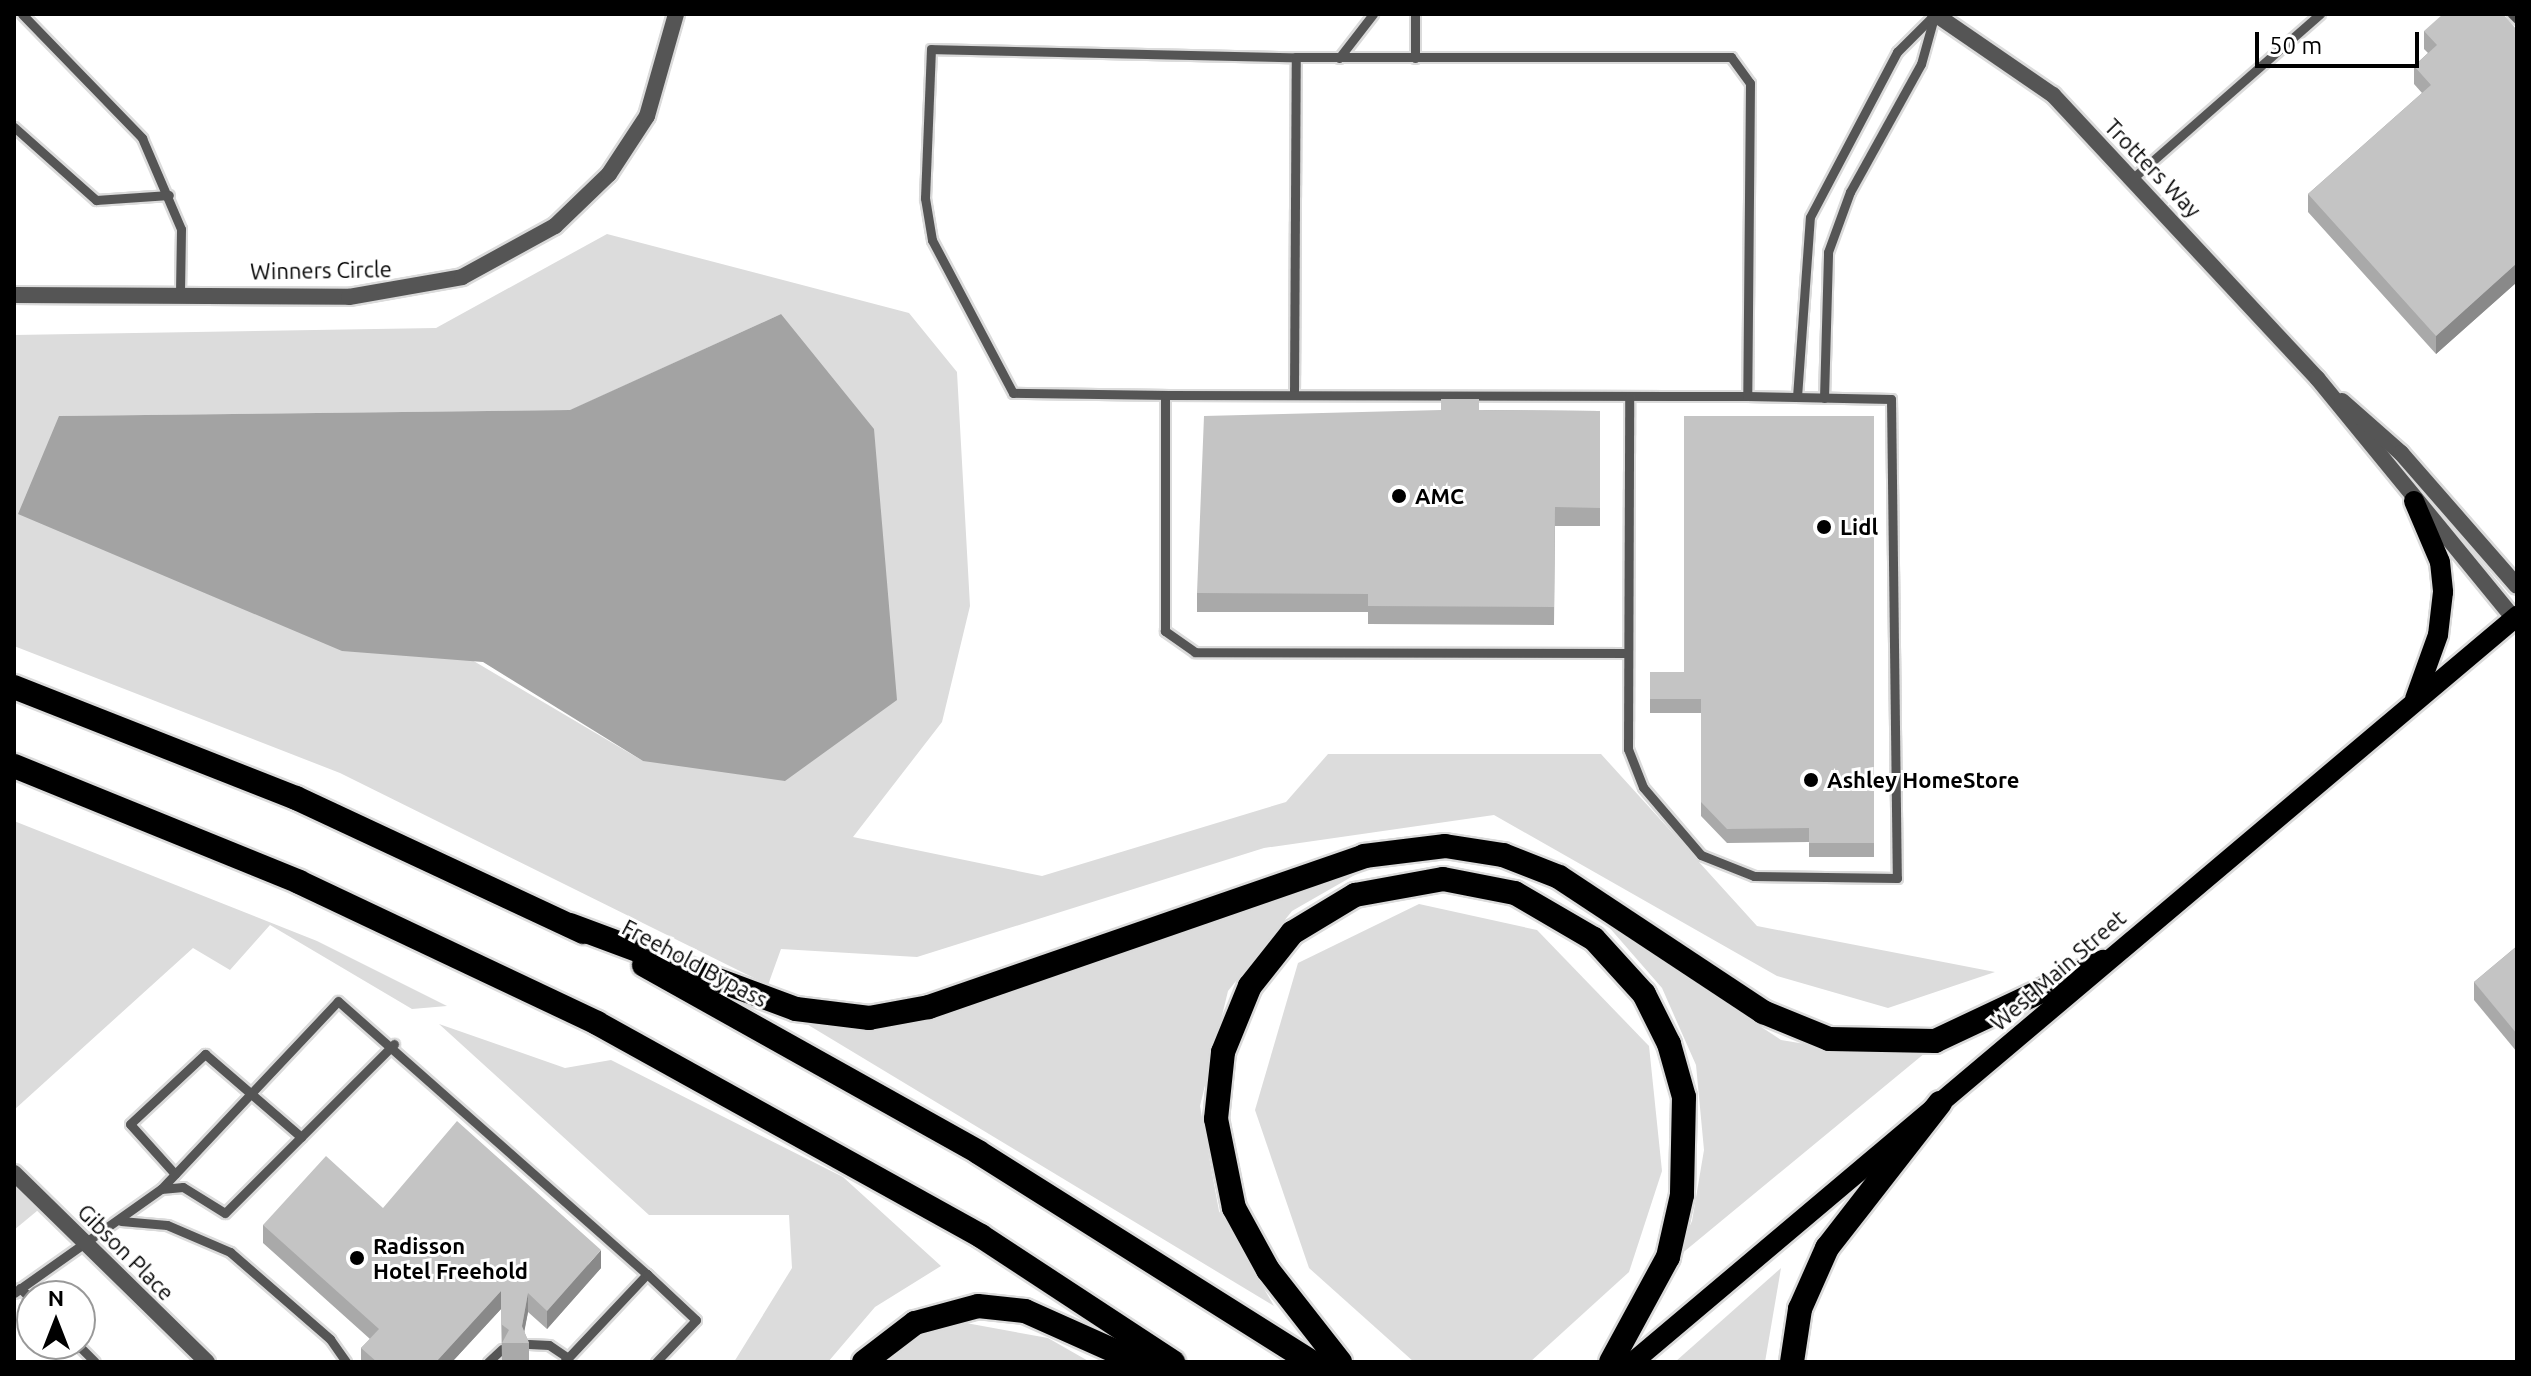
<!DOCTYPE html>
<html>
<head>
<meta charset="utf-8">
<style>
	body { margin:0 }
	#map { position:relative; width:2531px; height:1376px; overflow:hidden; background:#fff; font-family:Ubuntu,sans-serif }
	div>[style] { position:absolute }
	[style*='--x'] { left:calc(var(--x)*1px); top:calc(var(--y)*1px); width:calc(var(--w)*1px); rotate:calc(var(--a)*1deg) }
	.green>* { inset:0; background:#dcdcdc }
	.water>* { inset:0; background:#a3a3a3 }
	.roads { filter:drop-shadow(2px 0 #dbdbdb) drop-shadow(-2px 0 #dbdbdb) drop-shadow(0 2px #dbdbdb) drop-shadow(0 -2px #dbdbdb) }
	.lane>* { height:9px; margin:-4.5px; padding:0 4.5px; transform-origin:4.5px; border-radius:4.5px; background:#555 }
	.street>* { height:16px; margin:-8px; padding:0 8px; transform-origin:8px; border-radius:8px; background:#555 }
	.primary>* { height:20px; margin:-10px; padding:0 10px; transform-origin:10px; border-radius:10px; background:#000 }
	.highway>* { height:24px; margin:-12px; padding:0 12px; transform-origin:12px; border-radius:12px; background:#000 }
	.wall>* { inset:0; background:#a9a9a9 }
	.shaded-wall>* { inset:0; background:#898989 }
	.building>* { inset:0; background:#c4c4c4 }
	.dots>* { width:22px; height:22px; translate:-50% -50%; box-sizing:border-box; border:4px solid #fff; border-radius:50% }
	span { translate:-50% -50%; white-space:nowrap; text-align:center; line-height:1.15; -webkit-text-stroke:6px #fff; paint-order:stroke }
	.street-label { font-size:22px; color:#000 }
	.poi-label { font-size:22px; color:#000; font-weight:700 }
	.left { translate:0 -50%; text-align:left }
	.frame { position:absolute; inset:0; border:16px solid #000; pointer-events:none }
	.north { position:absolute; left:16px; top:1280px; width:80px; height:80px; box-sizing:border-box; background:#fff; border:2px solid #999; border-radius:50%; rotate:0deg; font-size:22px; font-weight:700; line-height:32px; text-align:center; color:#000 }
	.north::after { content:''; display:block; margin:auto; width:28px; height:36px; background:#000; clip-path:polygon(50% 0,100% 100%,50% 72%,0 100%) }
	.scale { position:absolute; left:2255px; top:32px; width:164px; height:36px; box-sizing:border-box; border:4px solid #000; border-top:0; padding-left:10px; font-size:24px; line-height:28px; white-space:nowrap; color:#000; -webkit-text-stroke:6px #fff; paint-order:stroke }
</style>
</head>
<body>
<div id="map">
	<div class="green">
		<i style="clip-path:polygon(evenodd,607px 234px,909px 313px,957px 372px,970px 606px,942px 722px,853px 837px,1042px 876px,1286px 802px,1328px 754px,1601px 754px,1757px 926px,1995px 972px,1888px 1008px,1777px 976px,1494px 815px,1264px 848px,917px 957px,781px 949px,768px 985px,340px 773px,14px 646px,14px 335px,436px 328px,607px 234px,781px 314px,643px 761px,59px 416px,571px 410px,781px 314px)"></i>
		<i style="clip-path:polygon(14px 821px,317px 941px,447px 1006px,412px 1009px,270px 925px,230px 970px,193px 948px,14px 1110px)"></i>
		<i style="clip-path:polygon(1360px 872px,1292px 911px,1228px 991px,1200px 1106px,1219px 1211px,1274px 1306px,800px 1020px,878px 1026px)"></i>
		<i style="clip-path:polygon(1419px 904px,1537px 930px,1649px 1046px,1662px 1171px,1629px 1272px,1530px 1362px,1414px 1362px,1309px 1268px,1255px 1110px,1298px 963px)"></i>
		<i style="clip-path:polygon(1608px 926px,1781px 1040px,1865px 1054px,1925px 1053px,1674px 1260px,1692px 1221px,1704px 1150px,1696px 1065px,1662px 988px)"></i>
		<i style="clip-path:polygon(439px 1024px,565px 1068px,611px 1060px,843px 1177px,941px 1266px,875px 1307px,828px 1362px,734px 1362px,792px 1268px,789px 1215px,649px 1215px)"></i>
		<i style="clip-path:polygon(14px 1179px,43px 1206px,14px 1230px)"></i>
		<i style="clip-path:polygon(1781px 1268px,1765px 1362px,1675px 1362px)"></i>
		<i style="clip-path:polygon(955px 1321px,1048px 1338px,1090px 1362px,887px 1362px,908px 1340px)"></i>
	</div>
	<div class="water">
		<i style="clip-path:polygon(781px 314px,874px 429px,897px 700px,785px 781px,643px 761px,483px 662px,342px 651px,18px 514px,59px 416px,570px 410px)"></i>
	</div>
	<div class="roads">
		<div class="lane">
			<i style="--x:22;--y:14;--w:173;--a:45.9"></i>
			<i style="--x:142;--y:138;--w:99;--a:66.8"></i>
			<i style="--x:181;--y:229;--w:63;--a:90.9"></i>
			<i style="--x:2512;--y:14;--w:7;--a:45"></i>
			<i style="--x:1339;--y:58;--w:56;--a:-52.3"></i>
			<i style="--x:1415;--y:58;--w:44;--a:-90"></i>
			<i style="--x:14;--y:127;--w:110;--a:41.7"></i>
			<i style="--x:96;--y:200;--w:73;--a:-3.9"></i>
			<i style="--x:2132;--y:179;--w:250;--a:-41.3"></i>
			<i style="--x:1165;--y:395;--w:152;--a:-179.2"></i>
			<i style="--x:1013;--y:393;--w:173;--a:-117.9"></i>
			<i style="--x:932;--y:240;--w:43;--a:-99.5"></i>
			<i style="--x:925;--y:198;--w:149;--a:-87.7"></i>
			<i style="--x:931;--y:49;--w:365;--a:1.3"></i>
			<i style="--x:1294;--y:395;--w:338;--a:-89.7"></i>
			<i style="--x:1296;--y:57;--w:435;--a:0"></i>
			<i style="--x:1731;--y:57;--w:32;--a:54"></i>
			<i style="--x:1750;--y:83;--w:313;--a:90.5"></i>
			<i style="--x:1797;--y:397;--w:180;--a:-85.9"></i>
			<i style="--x:1810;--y:217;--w:187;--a:-62.2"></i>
			<i style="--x:1897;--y:52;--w:54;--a:-45"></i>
			<i style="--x:1824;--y:398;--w:146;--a:-88.4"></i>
			<i style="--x:1828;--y:252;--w:64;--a:-69.9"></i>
			<i style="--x:1850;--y:192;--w:146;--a:-61"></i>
			<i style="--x:1921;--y:64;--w:49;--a:-74.5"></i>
			<i style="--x:1628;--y:653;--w:433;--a:-179.9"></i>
			<i style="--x:1195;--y:652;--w:37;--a:-145"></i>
			<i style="--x:1165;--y:631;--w:236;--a:-90"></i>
			<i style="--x:1165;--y:395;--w:582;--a:0.1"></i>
			<i style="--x:1747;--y:396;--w:144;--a:1.2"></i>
			<i style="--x:1891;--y:399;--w:479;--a:89.3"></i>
			<i style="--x:1897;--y:878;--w:143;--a:-179.2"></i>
			<i style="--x:1754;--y:876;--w:57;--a:-158.4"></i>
			<i style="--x:1701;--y:855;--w:89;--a:-130.5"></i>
			<i style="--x:1643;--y:787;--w:41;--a:-111.5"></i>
			<i style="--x:1628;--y:749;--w:353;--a:-89.8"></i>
			<i style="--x:175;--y:1174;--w:67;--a:-132"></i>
			<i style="--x:130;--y:1124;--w:103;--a:-43"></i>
			<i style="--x:205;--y:1054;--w:127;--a:40.8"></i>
			<i style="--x:161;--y:1189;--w:258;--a:-46.7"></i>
			<i style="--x:338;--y:1001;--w:412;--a:41.5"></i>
			<i style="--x:647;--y:1274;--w:121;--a:133.3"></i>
			<i style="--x:121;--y:1221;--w:46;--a:5"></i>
			<i style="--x:167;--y:1225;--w:69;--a:23.2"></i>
			<i style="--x:230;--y:1252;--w:133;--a:41"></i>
			<i style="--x:330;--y:1339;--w:28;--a:55"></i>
			<i style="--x:647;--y:1274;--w:67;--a:43.2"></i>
			<i style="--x:696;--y:1320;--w:58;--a:133.6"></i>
			<i style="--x:20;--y:1288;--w:17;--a:45"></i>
			<i style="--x:14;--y:1293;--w:180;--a:-35.3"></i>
			<i style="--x:161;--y:1189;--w:22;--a:-5"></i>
			<i style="--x:183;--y:1187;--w:49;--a:31.8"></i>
			<i style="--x:225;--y:1213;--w:239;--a:-45"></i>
			<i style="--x:77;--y:1344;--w:25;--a:45"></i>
			<i style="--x:529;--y:1344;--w:20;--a:3"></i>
			<i style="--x:549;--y:1345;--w:23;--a:34"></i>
			<i style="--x:488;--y:1362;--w:19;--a:-43"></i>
		</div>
		<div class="street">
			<i style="--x:1935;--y:14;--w:143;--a:34.5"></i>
			<i style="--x:2053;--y:95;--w:387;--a:47"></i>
			<i style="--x:2317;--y:378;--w:311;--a:50.7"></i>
			<i style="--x:14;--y:295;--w:335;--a:0.3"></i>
			<i style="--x:349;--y:297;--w:115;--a:-10"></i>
			<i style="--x:462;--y:277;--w:106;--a:-28.7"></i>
			<i style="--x:555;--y:226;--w:75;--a:-43.9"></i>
			<i style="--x:609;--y:174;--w:69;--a:-56.8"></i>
			<i style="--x:647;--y:116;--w:106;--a:-74.1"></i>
			<i style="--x:2342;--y:401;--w:79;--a:41.4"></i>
			<i style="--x:2401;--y:453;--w:176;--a:48.9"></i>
			<i style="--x:14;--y:1173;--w:270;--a:44.4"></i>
		</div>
		<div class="primary">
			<i style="--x:2414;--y:501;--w:66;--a:66.9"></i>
			<i style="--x:2440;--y:562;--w:30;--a:84"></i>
			<i style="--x:2443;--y:592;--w:43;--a:96.6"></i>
			<i style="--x:2438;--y:635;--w:68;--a:109.8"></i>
			<i style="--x:1633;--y:1362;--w:1157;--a:-40.16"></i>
		</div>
		<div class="highway">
			<i style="--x:14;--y:687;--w:303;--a:21.5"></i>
			<i style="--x:296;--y:798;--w:317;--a:25"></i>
			<i style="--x:14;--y:766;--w:308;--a:22.1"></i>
			<i style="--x:299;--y:882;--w:330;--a:25.3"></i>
			<i style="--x:597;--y:1023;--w:439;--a:29"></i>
			<i style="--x:981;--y:1236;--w:230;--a:33.3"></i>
			<i style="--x:570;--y:925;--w:241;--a:20.4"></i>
			<i style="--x:796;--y:1009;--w:74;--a:7"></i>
			<i style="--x:869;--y:1018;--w:61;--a:-10.4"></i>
			<i style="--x:929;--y:1007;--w:460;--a:-19.1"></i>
			<i style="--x:1364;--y:856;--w:82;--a:-7"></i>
			<i style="--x:1445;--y:846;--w:59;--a:8.8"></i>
			<i style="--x:1503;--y:855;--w:60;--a:21.4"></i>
			<i style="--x:1559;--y:877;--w:245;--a:33.5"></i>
			<i style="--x:1763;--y:1012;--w:71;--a:22.2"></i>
			<i style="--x:1829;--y:1039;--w:106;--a:1.1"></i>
			<i style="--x:1935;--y:1041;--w:186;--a:-25.2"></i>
			<i style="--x:644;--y:965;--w:383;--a:29.2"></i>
			<i style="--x:978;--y:1152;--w:395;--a:32.2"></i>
			<i style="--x:864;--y:1362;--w:64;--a:-37.4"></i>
			<i style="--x:915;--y:1323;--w:65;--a:-15.1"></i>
			<i style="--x:978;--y:1306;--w:47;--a:6.1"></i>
			<i style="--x:1025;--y:1311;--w:125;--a:24.1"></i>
			<i style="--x:1340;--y:1362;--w:117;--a:-128"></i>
			<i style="--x:1268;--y:1270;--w:71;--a:-118.7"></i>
			<i style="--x:1234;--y:1208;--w:91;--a:-101.4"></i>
			<i style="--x:1216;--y:1119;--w:67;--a:-84"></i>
			<i style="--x:1223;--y:1052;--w:71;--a:-67.8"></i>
			<i style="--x:1250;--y:986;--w:68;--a:-51.6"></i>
			<i style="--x:1292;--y:933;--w:74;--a:-31.1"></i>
			<i style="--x:1355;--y:895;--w:89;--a:-10.3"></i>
			<i style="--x:1443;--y:879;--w:73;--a:11"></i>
			<i style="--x:1515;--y:893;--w:91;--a:30.2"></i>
			<i style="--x:1594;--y:939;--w:74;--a:47.7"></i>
			<i style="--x:1644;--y:994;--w:56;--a:63.4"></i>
			<i style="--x:1669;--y:1044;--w:55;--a:74.2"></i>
			<i style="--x:1684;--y:1097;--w:98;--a:91.2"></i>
			<i style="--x:1682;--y:1195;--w:64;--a:102.7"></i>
			<i style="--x:1668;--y:1257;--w:119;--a:118.5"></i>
			<i style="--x:1792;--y:1362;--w:54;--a:-81.4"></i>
			<i style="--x:1800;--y:1309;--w:67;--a:-66.1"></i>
			<i style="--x:1827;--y:1248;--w:184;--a:-52.1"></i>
		</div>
	</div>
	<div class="wall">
		<i style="clip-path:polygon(2517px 30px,2517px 282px,2436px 354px,2308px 212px,2308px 194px,2422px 93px,2414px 84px,2414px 66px,2428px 53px,2424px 49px,2424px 31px)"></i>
		<i style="clip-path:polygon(1479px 410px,1600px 411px,1600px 526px,1555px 526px,1554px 625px,1368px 624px,1368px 612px,1197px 612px,1197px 593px)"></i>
		<i style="clip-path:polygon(1874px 416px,1874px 857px,1809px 857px,1809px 842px,1727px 843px,1701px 816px,1701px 713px,1650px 713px,1650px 672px,1684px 672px)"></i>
		<i style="clip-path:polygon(2517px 946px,2517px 1052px,2474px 1000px,2474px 982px)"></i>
		<i style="clip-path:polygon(383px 1208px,601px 1268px,547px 1329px,528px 1312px,524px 1331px,529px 1343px,529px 1361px,502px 1361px,501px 1309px,452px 1362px,361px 1362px,361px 1348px,370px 1339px,263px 1243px,263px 1225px)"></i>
	</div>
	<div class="shaded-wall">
		<i style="clip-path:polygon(2517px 263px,2517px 282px,2436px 354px,2436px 336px)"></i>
		<i style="clip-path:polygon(601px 1250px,601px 1268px,547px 1329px,547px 1311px)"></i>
		<i style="clip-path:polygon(501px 1291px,501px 1309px,452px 1362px,436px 1362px)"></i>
		<i style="clip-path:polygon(528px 1293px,528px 1312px,522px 1344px,522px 1326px)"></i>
	</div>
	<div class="building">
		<i style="clip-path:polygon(2443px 14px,2503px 14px,2517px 30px,2517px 263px,2436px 336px,2308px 194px,2431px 85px,2414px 66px,2437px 45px,2424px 31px)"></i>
		<i style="clip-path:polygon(1441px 399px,1479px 399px,1479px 410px,1600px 411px,1600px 508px,1555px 507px,1554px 607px,1368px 606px,1368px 594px,1197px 593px,1204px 416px,1441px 410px)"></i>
		<i style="clip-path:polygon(1684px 416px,1874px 416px,1874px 843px,1809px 843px,1809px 828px,1727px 829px,1701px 802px,1701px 699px,1650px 699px,1650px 672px,1684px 672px)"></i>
		<i style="clip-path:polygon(2517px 946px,2517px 1034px,2474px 982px)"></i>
		<i style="clip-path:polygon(457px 1121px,601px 1250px,547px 1311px,528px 1293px,522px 1326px,529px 1343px,502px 1343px,509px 1330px,501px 1324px,501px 1291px,436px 1362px,377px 1362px,361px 1348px,379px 1329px,263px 1225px,326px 1156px,383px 1208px)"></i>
	</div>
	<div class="dots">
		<i style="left:1399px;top:496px;background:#000"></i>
		<i style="left:1824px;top:527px;background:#000"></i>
		<i style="left:1811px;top:780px;background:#000"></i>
		<i style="left:357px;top:1258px;background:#000"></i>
	</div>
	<div class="street-label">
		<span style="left:2153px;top:168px;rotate:46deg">Trotters Way</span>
		<span style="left:321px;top:270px;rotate:-1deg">Winners Circle</span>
		<span style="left:695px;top:963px;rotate:28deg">Freehold Bypass</span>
		<span style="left:2058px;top:970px;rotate:-41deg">West Main Street</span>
		<span style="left:126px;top:1252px;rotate:45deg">Gibson Place</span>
	</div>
	<div class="poi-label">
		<span class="left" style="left:1415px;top:496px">AMC</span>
		<span class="left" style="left:1840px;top:527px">Lidl</span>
		<span class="left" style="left:1827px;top:780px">Ashley HomeStore</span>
		<span class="left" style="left:373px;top:1258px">Radisson<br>Hotel Freehold</span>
	</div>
	<div class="frame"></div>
	<div class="north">N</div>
	<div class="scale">50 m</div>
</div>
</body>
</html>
